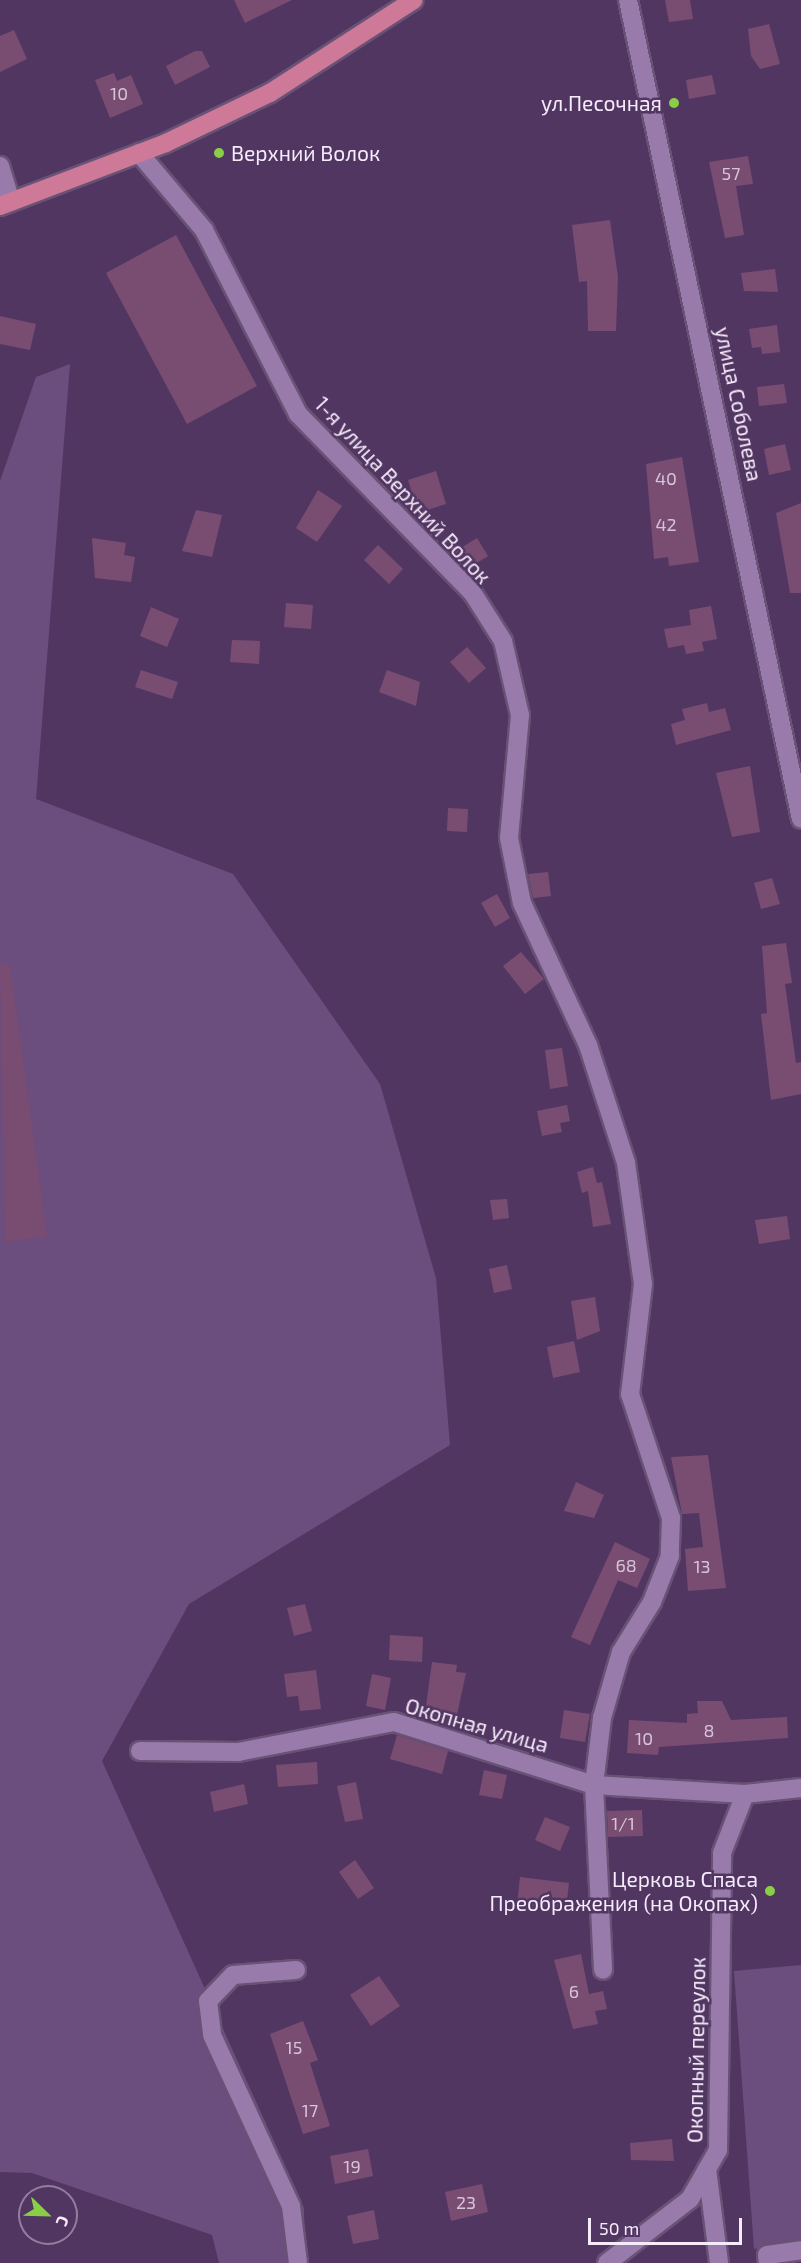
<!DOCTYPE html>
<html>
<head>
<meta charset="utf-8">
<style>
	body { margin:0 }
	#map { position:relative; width:801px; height:2263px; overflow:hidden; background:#523662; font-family:"Exo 2",sans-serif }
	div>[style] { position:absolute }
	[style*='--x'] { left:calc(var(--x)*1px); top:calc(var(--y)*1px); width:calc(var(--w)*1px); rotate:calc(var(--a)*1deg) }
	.green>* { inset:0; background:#6b4d7e }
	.building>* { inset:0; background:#794d72 }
	.roads { filter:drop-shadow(2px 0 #685275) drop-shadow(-2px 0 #685275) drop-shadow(0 2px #685275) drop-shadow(0 -2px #685275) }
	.minor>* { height:18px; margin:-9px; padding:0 9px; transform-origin:9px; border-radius:9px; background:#997bab }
	.tertiary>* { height:18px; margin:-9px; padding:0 9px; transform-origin:9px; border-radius:9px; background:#997bab }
	.primary>* { height:18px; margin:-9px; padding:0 9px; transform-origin:9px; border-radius:9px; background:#ce7997 }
	.dots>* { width:16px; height:16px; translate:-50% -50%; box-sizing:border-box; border:3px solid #523662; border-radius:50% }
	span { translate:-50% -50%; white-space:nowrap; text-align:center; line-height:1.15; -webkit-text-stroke:5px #523662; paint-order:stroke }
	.number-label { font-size:18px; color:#d6c4d9 }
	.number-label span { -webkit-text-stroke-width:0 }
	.poi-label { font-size:21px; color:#f5ebfb }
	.right { translate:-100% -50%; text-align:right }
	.left { translate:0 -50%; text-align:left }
	.street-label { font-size:21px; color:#f5ebfb }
	.north { position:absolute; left:18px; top:2185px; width:60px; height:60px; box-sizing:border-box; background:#523662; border:2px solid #937e9f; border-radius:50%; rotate:113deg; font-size:16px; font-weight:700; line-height:24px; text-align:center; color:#f5ebfb }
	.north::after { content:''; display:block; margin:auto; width:21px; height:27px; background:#8ace47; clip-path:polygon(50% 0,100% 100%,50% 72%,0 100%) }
	.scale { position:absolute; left:588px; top:2218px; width:154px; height:27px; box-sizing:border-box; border:3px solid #f5ebfb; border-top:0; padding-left:8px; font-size:18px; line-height:21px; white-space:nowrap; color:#f5ebfb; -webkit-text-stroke:4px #523662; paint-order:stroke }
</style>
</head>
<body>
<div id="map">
	<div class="green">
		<i style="clip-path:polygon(70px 364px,36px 799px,233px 874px,380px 1084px,436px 1278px,450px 1445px,189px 1604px,102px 1761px,304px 2208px,305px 2263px,219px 2263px,212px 2235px,32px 2173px,0 2172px,0 481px,36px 377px)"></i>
		<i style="clip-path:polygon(801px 1965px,801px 2241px,754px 2249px,734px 1971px)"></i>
	</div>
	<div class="building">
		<i style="clip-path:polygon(234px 0,292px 0,245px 23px)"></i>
		<i style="clip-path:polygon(665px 0,690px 0,693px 19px,669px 22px)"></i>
		<i style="clip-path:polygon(769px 24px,780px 64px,760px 69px,751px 56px,748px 29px)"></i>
		<i style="clip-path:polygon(14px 30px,27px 59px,0 72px,0 36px)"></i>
		<i style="clip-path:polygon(195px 51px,202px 51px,210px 67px,175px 85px,166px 66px)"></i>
		<i style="clip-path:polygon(114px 73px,117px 81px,131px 75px,143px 104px,110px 118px,95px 80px)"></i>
		<i style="clip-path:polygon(712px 75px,716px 94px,689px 99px,686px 80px)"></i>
		<i style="clip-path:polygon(748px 156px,753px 184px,736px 186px,744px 235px,725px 238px,709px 162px)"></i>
		<i style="clip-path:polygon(610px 220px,618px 277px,616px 331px,588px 331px,587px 281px,579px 282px,572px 225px)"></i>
		<i style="clip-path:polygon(176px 235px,257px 386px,187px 424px,106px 273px)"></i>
		<i style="clip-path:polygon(775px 269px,778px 292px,744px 291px,741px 273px)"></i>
		<i style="clip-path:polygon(0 316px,36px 324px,30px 350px,0 344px)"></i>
		<i style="clip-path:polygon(777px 325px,780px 352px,762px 354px,761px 347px,752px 348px,749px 329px)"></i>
		<i style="clip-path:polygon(784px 384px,787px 403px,759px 406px,757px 387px)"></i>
		<i style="clip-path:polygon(785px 444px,791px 470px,769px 475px,764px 449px)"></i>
		<i style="clip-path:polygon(682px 457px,699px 562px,669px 566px,668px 557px,654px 559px,646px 464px)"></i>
		<i style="clip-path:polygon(436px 471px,446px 504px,418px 513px,408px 480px)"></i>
		<i style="clip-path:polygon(318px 490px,342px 506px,317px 542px,296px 528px)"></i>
		<i style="clip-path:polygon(801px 503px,801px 593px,790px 593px,776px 513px)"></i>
		<i style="clip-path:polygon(196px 510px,222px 515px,212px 557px,182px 551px)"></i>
		<i style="clip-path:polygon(92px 538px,126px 543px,124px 555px,135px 557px,131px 582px,95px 578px)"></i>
		<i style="clip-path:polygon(477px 538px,488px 556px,466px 570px,451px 554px)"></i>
		<i style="clip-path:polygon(378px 545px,403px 569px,389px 584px,364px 560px)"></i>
		<i style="clip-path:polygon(286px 603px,313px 605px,311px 629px,284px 627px)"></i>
		<i style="clip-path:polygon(711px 606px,717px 639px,702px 642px,704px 651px,686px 654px,684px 645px,668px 648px,664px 629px,691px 625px,689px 610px)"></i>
		<i style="clip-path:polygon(151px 607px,179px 619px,167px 647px,140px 636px)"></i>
		<i style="clip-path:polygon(232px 640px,260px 641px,259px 664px,230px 662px)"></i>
		<i style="clip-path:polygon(467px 647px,486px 668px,469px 683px,450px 662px)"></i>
		<i style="clip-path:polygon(141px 670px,178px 682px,172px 699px,135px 687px)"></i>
		<i style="clip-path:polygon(387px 670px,420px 682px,416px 706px,379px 692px)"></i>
		<i style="clip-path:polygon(707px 703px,709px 712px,725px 708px,731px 730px,676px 745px,671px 724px,685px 720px,682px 709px)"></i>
		<i style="clip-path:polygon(750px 766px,760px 832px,732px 837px,716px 773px)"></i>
		<i style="clip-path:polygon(448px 808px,468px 809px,467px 832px,447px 831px)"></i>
		<i style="clip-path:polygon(548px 872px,551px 896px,533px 898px,528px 874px)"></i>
		<i style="clip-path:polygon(772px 878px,780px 904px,761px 909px,754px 883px)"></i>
		<i style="clip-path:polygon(497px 894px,510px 918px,495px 927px,481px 903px)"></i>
		<i style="clip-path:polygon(786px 943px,792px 983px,785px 984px,796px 1063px,801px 1062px,801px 1094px,771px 1100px,761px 1014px,767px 1013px,762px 946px)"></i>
		<i style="clip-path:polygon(521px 952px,544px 979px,525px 994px,503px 966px)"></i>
		<i style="clip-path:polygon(0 965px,10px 965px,47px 1236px,5px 1242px)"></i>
		<i style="clip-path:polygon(562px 1048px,568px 1086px,550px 1089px,545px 1050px)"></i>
		<i style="clip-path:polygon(567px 1105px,570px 1121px,560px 1123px,562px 1132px,542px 1136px,537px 1111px)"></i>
		<i style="clip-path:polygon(593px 1167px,597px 1183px,602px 1182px,611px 1224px,593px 1227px,588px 1191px,582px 1193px,577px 1172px)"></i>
		<i style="clip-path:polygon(507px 1199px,509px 1218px,493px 1220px,490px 1200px)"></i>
		<i style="clip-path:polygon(787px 1216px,790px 1239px,759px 1244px,755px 1220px)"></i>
		<i style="clip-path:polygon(507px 1265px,512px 1289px,494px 1293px,489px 1269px)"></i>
		<i style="clip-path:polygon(595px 1297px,600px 1331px,577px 1340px,571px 1301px)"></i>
		<i style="clip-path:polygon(574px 1341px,580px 1372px,553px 1378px,547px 1347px)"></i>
		<i style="clip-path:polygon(708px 1455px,726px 1588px,688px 1591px,685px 1549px,703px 1547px,699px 1513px,682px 1514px,671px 1457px)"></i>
		<i style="clip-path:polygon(576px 1482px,604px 1495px,594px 1518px,564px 1511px)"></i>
		<i style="clip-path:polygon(615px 1542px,650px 1559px,637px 1588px,618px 1580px,590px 1645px,571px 1637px)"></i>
		<i style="clip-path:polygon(305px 1604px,312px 1631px,294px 1636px,287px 1608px)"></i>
		<i style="clip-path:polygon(390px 1635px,423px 1637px,422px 1662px,389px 1660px)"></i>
		<i style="clip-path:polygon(432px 1662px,457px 1665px,456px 1672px,466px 1673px,454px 1729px,424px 1720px)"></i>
		<i style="clip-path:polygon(316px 1670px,321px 1709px,300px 1711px,298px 1696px,287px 1697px,284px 1674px)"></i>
		<i style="clip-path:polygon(372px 1674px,391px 1678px,385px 1710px,366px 1706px)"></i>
		<i style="clip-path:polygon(697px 1701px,722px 1701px,731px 1720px,787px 1717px,788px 1738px,659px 1747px,658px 1755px,627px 1753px,629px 1720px,687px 1723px,687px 1714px,698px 1713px)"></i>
		<i style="clip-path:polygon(564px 1710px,590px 1714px,585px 1742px,560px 1738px)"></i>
		<i style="clip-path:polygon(397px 1735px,448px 1751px,442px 1774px,390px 1759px)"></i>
		<i style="clip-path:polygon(317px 1762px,318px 1784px,278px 1787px,276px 1765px)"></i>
		<i style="clip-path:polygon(484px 1770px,507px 1775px,502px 1799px,479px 1795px)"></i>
		<i style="clip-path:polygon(356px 1782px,363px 1819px,345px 1822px,337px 1786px)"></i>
		<i style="clip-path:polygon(244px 1784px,248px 1804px,214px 1812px,210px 1792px)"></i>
		<i style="clip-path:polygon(642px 1810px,643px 1836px,608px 1837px,607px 1811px)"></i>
		<i style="clip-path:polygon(545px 1817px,570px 1827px,560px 1851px,535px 1840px)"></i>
		<i style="clip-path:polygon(355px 1860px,374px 1888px,358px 1899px,339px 1872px)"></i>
		<i style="clip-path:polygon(520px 1877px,569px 1883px,566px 1910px,517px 1905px)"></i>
		<i style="clip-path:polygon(581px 1954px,589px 1994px,603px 1991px,607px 2009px,595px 2011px,598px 2024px,573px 2029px,554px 1960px)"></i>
		<i style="clip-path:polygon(379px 1976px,400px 2006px,371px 2026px,350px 1995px)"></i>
		<i style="clip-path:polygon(303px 2021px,318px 2060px,310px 2063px,330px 2126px,303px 2134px,270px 2034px)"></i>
		<i style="clip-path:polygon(672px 2139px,674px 2161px,631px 2160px,630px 2143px)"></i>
		<i style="clip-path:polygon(368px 2149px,373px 2176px,335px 2184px,330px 2156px)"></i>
		<i style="clip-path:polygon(482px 2184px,488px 2212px,451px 2221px,445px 2192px)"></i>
		<i style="clip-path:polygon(374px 2210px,379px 2239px,353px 2244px,347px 2216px)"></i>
	</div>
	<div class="roads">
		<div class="minor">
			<i style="--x:139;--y:153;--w:101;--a:49.8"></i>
			<i style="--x:204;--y:230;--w:207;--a:62.9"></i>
			<i style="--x:298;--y:414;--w:249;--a:45.7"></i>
			<i style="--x:472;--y:592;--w:58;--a:57.7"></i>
			<i style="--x:503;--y:641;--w:76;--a:77.1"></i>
			<i style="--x:520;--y:715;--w:123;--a:95.1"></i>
			<i style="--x:509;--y:838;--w:66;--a:78.7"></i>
			<i style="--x:522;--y:903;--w:157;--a:65.1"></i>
			<i style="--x:588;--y:1045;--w:124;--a:72.1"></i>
			<i style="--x:626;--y:1163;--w:122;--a:82"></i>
			<i style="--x:643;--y:1284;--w:111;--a:96.7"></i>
			<i style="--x:630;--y:1394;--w:131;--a:71.7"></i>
			<i style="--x:671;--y:1518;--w:38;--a:92"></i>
			<i style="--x:670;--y:1556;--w:49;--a:111.4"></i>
			<i style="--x:652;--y:1602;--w:59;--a:121.8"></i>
			<i style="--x:621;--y:1652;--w:69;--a:106.1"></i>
			<i style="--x:602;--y:1718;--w:67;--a:96.8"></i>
			<i style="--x:594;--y:1785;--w:185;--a:87.2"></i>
			<i style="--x:0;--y:166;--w:37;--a:73"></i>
			<i style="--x:140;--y:1751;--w:98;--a:0.6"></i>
			<i style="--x:238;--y:1752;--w:159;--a:-10.9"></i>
			<i style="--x:394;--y:1722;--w:210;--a:17.5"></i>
			<i style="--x:594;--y:1785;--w:151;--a:3.4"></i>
			<i style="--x:745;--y:1794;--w:56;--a:-6.1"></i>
			<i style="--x:296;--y:1970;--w:63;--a:175.5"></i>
			<i style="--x:233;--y:1975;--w:36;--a:134"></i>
			<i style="--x:208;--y:2001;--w:34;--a:83"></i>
			<i style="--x:212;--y:2035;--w:188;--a:65.2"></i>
			<i style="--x:291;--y:2206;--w:57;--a:83"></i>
			<i style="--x:707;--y:2169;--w:95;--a:82.7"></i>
			<i style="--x:607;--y:2263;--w:105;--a:-37.6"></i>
			<i style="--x:690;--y:2199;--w:56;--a:-60.3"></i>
			<i style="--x:718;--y:2150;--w:297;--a:-89.2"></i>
			<i style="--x:722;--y:1853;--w:63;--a:-68.7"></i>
			<i style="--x:768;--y:2263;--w:8;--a:-97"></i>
			<i style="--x:767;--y:2255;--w:34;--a:-8"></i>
		</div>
		<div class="tertiary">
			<i style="--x:628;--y:0;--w:837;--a:78.07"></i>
		</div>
		<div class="primary">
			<i style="--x:0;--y:206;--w:178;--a:-20.8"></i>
			<i style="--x:166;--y:143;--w:115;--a:-25.7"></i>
			<i style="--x:270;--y:93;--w:171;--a:-32.9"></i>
		</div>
	</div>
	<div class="dots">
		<i style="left:674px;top:103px;background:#8ace47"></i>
		<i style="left:219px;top:153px;background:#8ace47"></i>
		<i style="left:770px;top:1891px;background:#8ace47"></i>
	</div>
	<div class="number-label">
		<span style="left:119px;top:93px">10</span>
		<span style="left:731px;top:173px">57</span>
		<span style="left:666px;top:478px">40</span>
		<span style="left:666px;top:524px">42</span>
		<span style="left:626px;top:1565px">68</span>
		<span style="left:702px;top:1566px">13</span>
		<span style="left:709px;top:1730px">8</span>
		<span style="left:644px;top:1738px">10</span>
		<span style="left:623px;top:1823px">1/1</span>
		<span style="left:574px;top:1991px">6</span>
		<span style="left:294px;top:2047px">15</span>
		<span style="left:310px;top:2110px">17</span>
		<span style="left:352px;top:2166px">19</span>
		<span style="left:466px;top:2202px">23</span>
	</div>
	<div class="poi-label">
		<span class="right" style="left:662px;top:103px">ул.Песочная</span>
		<span class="left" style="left:231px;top:153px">Верхний Волок</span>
		<span class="right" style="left:758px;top:1891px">Церковь Спаса<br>Преображения (на Окопах)</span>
	</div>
	<div class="street-label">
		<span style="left:739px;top:404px;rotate:78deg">улица Соболева</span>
		<span style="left:403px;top:490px;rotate:47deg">1-я улица Верхний Волок</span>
		<span style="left:477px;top:1725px;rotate:16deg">Окопная улица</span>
		<span style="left:696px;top:2050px;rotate:-89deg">Окопный переулок</span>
	</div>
	<div class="north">С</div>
	<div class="scale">50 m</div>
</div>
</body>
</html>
